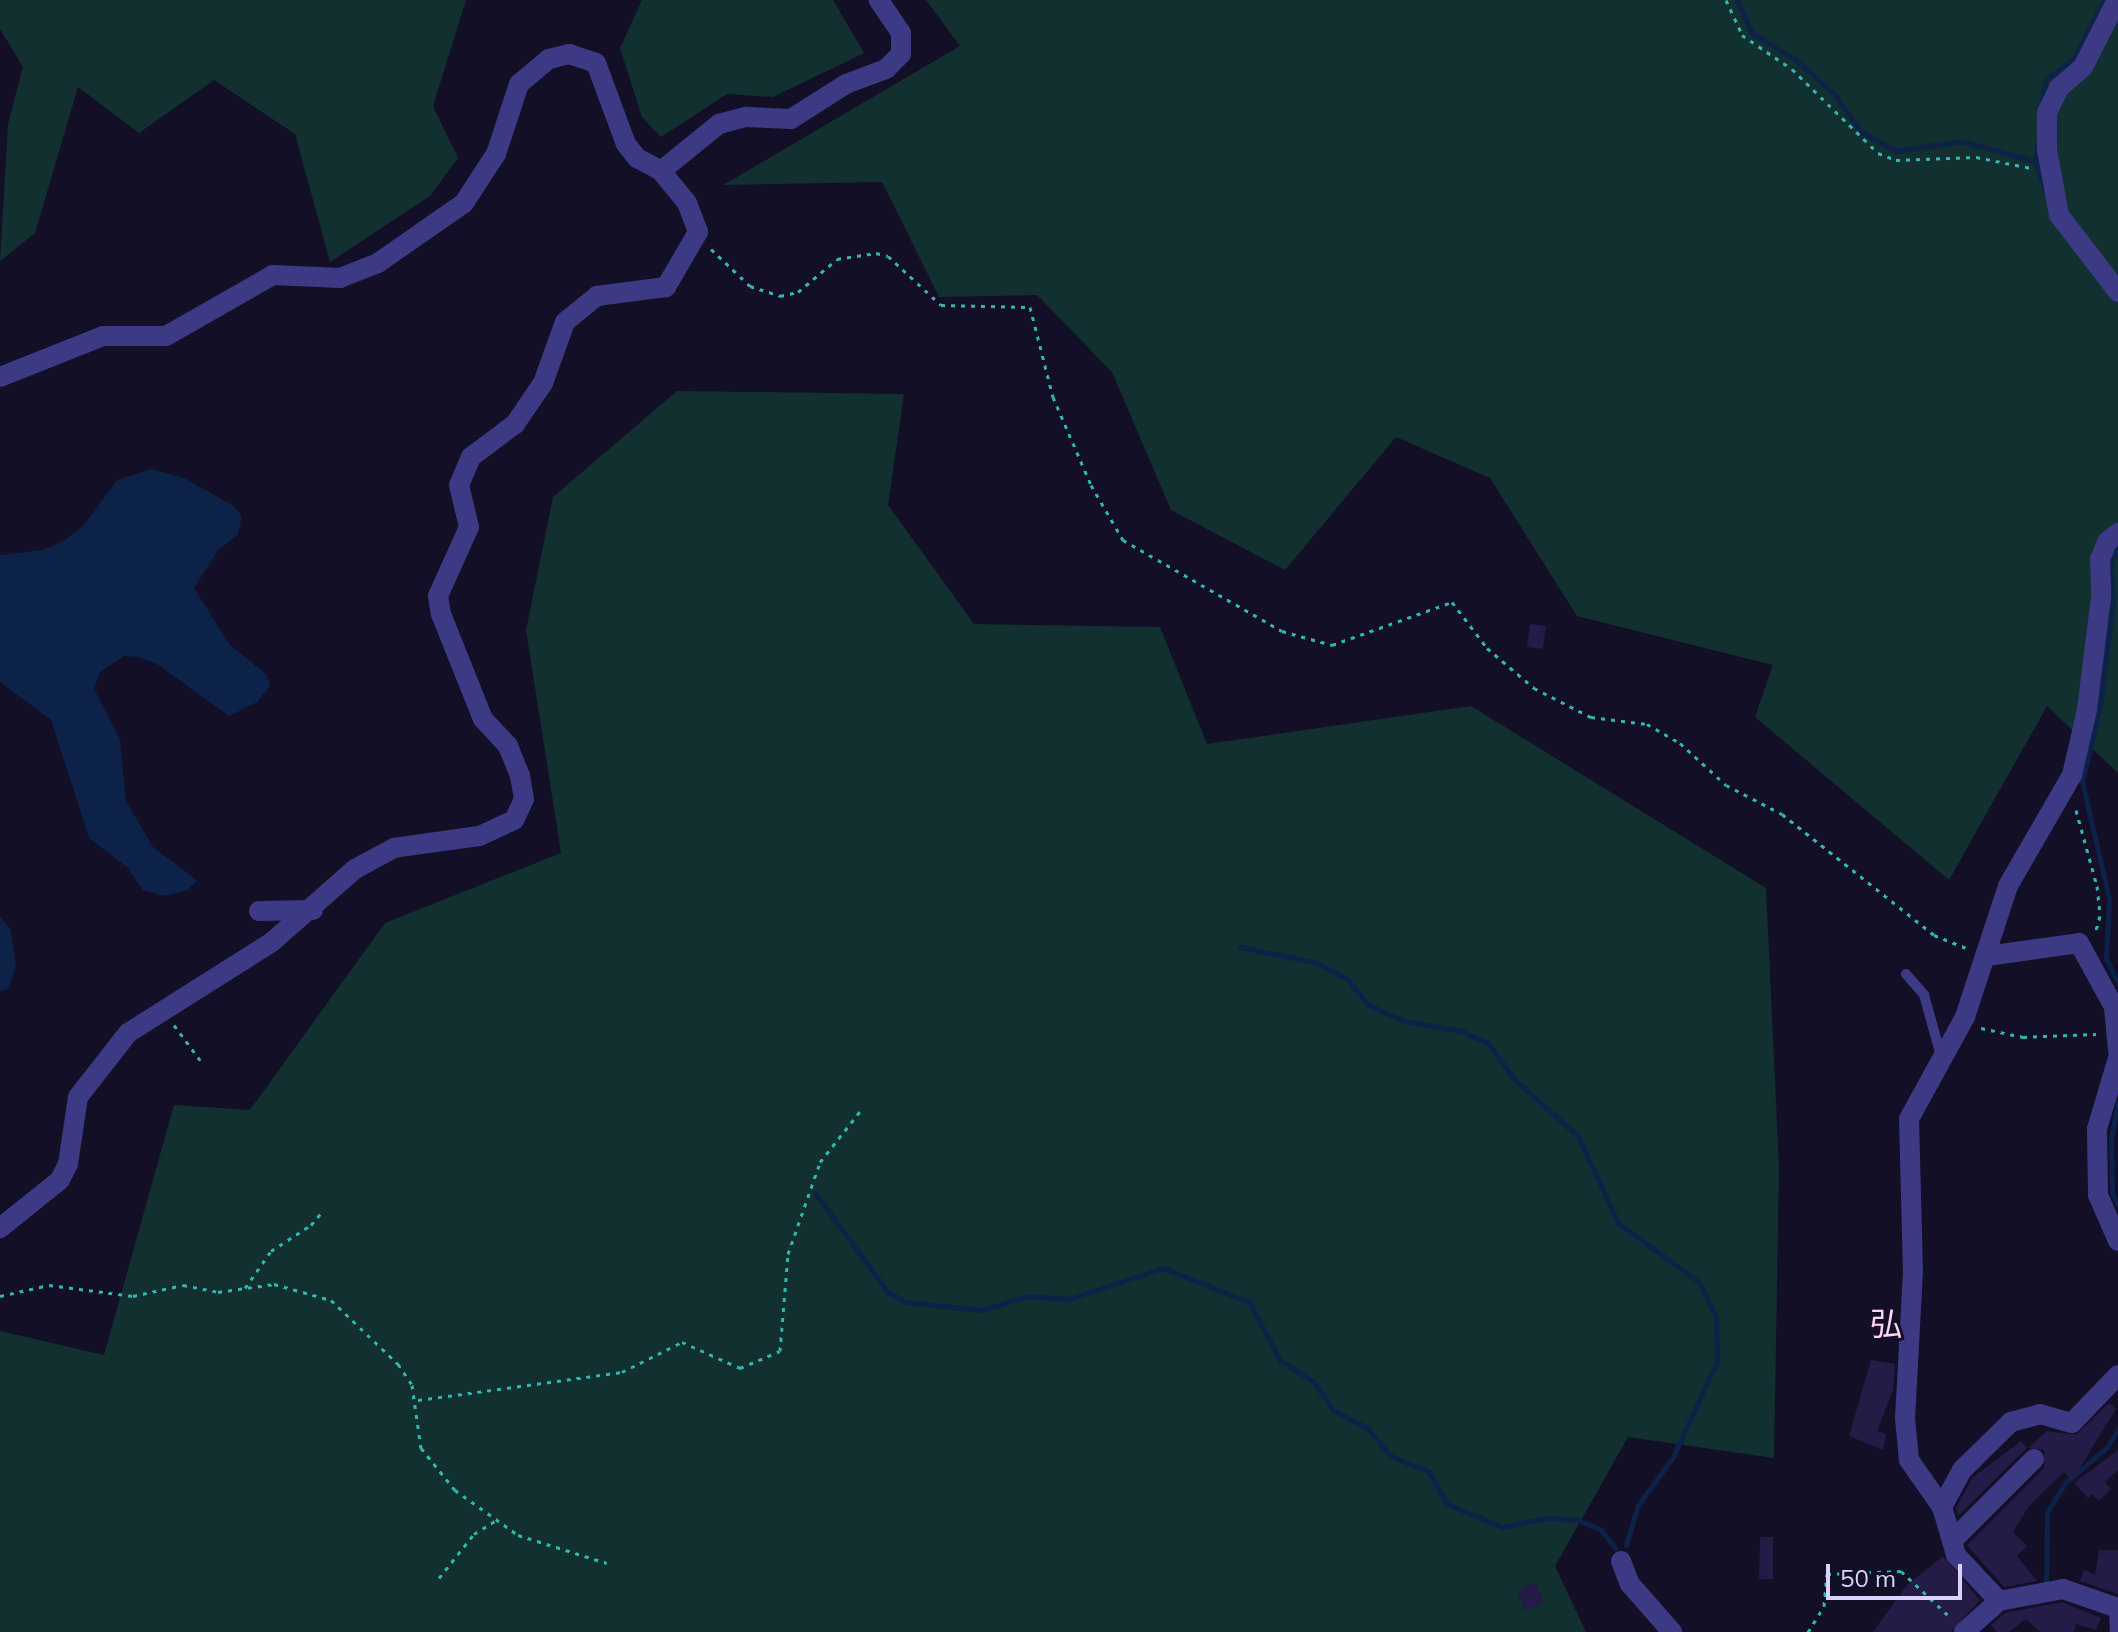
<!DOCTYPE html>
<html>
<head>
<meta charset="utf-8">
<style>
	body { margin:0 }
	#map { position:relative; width:2118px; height:1632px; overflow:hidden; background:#130f26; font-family:Mulish,"Noto Sans JP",sans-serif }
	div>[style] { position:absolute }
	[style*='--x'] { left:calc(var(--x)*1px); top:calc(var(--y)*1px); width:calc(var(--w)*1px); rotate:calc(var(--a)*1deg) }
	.green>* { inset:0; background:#12302f }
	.water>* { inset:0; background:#0c2248 }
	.stream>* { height:5px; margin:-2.5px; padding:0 2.5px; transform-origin:2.5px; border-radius:2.5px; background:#0c2248 }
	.building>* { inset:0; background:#241b47 }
	.path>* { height:3px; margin-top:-1.5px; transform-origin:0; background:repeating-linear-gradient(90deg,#2fb8b0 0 4px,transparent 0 10px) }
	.service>* { height:10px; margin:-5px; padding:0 5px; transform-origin:5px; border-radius:5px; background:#3d3a85 }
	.minor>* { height:20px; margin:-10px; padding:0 10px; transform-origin:10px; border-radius:10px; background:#3d3a85 }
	span { translate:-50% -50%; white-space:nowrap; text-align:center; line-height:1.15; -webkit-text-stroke:6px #130f26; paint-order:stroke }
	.quarter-label { font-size:32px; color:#ffd6f0 }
	.scale { position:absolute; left:1826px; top:1564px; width:136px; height:36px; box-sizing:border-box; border:4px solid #d9d4ff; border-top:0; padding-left:10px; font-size:24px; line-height:28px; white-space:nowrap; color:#d9d4ff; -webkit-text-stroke:6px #130f26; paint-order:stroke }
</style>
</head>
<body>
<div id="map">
	<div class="green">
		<i style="clip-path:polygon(0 0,466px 0,433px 106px,458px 158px,430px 196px,330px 262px,295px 134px,214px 80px,139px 133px,78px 87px,35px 233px,0 261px,8px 124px,23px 67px,0 29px)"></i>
		<i style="clip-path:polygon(642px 0,833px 0,864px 53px,773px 97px,727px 94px,661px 137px,642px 117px,620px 48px)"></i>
		<i style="clip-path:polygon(926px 0,2118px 0,2118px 773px,2047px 706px,1949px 880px,1755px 717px,1773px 665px,1577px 616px,1490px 478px,1396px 437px,1285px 570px,1171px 510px,1112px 372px,1037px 295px,939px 297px,882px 182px,723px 185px,960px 46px)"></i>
		<i style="clip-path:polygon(677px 391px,904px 394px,888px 505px,974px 624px,1160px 627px,1207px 744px,1471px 706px,1766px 888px,1779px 1167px,1774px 1458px,1628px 1437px,1555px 1566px,1586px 1632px,0 1632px,0 1331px,104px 1355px,174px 1105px,250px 1110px,385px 923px,561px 853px,526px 630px,553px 497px)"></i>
	</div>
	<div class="water">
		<i style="clip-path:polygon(151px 469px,184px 478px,234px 506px,242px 517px,237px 536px,219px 549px,194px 588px,230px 645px,267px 675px,270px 686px,257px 702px,229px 716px,157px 664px,138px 657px,124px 656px,100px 672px,94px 689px,120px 739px,126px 801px,153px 847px,197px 880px,188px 890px,165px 896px,143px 890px,128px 868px,89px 838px,51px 720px,0 682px,0 555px,43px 550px,65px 540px,85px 524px,117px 480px)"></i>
		<i style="clip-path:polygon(0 917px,11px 930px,16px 967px,8px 989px,0 991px)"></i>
	</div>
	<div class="stream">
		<i style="--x:1737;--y:0;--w:36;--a:66"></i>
		<i style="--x:1752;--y:33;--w:52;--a:31.5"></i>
		<i style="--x:1796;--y:60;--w:52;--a:41.9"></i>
		<i style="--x:1835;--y:95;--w:44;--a:55.2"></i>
		<i style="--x:1860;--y:131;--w:41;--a:29.1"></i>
		<i style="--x:1896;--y:151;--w:65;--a:-8.9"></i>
		<i style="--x:1960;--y:141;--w:78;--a:14.9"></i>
		<i style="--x:2035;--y:161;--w:31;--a:71"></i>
		<i style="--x:2042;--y:104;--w:24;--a:-83"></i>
		<i style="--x:2045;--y:80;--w:34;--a:-36"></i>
		<i style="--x:2073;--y:60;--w:68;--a:-62.7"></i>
		<i style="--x:2035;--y:161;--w:19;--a:-81"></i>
		<i style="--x:2118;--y:547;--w:21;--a:113"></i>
		<i style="--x:2110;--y:566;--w:35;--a:85"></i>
		<i style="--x:2113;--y:601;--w:106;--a:97.1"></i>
		<i style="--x:2100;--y:706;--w:77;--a:103.5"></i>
		<i style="--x:2082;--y:781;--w:121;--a:77.1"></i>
		<i style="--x:2109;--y:899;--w:59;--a:92.9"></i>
		<i style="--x:2106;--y:958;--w:28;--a:64"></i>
		<i style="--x:1240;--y:947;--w:76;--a:11.5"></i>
		<i style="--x:1314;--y:962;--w:37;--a:27"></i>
		<i style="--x:1347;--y:979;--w:34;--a:50"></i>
		<i style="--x:1369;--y:1005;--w:38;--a:25"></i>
		<i style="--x:1403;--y:1021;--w:59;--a:9.8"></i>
		<i style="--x:1461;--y:1031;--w:30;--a:24"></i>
		<i style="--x:1488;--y:1043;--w:46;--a:53.9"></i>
		<i style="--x:1515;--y:1080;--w:84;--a:41.6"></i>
		<i style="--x:1578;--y:1136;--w:96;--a:65.3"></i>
		<i style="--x:1618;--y:1223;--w:100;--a:36.1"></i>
		<i style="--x:1699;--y:1282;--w:39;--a:64"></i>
		<i style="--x:1716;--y:1317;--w:44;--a:88.7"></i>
		<i style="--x:1717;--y:1361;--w:106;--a:114.6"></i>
		<i style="--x:1673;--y:1457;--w:59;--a:126.1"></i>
		<i style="--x:1638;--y:1505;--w:42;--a:106.7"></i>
		<i style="--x:2118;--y:1102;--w:38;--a:101"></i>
		<i style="--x:2111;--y:1139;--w:54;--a:88.9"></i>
		<i style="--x:2112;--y:1193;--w:14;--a:65"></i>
		<i style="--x:815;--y:1193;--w:123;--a:53.6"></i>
		<i style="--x:888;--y:1292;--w:20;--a:30"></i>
		<i style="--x:905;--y:1302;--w:78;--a:5.9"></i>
		<i style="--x:983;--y:1310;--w:45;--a:-18"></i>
		<i style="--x:1026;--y:1296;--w:43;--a:4"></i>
		<i style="--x:1069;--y:1299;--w:100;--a:-18.1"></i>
		<i style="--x:1164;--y:1268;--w:92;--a:21.8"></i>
		<i style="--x:1249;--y:1302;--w:66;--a:61.9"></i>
		<i style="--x:1280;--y:1360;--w:40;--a:32.9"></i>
		<i style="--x:1314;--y:1382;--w:34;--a:56"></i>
		<i style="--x:1333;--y:1410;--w:40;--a:28"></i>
		<i style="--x:1368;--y:1429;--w:35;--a:50"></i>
		<i style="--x:1391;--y:1456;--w:41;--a:22.8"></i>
		<i style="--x:1429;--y:1472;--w:37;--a:61"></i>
		<i style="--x:1447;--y:1504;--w:60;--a:22.7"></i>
		<i style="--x:1502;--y:1527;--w:44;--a:-11.8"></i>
		<i style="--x:1545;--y:1518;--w:33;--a:3"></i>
		<i style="--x:1578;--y:1520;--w:25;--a:23"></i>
		<i style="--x:1601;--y:1530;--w:23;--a:52"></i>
		<i style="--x:2046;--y:1588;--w:76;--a:-89.2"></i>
		<i style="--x:2047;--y:1512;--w:34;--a:-58"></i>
		<i style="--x:2065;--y:1483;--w:57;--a:-40.7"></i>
		<i style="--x:2108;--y:1446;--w:20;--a:-60"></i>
	</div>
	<div class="building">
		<i style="clip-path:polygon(1530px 624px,1546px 626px,1543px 649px,1527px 647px)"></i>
		<i style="clip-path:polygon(1871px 1360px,1895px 1364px,1893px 1390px,1877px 1431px,1886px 1434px,1883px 1450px,1849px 1436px)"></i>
		<i style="clip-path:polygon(2109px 1403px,2116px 1409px,2072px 1481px,2064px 1472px,2029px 1506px,2013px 1532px,2027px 1546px,2017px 1556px,2037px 1581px,2004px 1587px,1967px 1545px,2044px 1468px,2044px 1450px,2028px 1448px,2047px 1431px,2076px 1435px)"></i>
		<i style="clip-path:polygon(2021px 1441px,2027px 1448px,1958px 1516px,1956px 1508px,1972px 1478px)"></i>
		<i style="clip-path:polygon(2118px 1450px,2118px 1470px,2105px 1482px,2111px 1489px,2099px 1501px,2092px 1494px,2088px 1498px,2074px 1483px)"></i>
		<i style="clip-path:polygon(1760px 1537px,1773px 1537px,1773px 1579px,1759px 1579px)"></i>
		<i style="clip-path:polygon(2099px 1550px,2118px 1550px,2118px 1594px,2080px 1581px,2084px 1570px,2095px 1575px)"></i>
		<i style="clip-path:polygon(1943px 1556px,1980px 1600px,1951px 1632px,1873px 1632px,1907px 1585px)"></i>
		<i style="clip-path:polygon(1535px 1582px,1544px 1602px,1525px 1611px,1517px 1591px)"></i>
		<i style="clip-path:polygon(2062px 1602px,2106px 1620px,2101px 1618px,2096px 1630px,2076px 1624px,2074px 1632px,2040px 1632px,2026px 1619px,2009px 1632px,1997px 1632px,1991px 1625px,2005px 1613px)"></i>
	</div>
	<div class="path">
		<i style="--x:1726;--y:0;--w:38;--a:65"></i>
		<i style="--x:1742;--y:35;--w:60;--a:34.2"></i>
		<i style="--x:1792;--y:69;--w:120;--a:44.3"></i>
		<i style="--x:1878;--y:153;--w:19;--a:21"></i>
		<i style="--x:1896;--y:160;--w:80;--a:-2.1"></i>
		<i style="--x:1976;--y:157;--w:56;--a:11.3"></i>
		<i style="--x:711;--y:249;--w:54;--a:43.5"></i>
		<i style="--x:750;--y:286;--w:32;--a:18"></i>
		<i style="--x:780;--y:296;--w:18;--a:-13"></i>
		<i style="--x:798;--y:292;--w:51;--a:-40.2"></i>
		<i style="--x:837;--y:259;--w:39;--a:-9"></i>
		<i style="--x:876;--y:253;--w:12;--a:14"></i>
		<i style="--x:888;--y:256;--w:72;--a:42.8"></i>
		<i style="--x:941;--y:305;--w:89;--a:1.3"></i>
		<i style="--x:1030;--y:307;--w:93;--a:75.7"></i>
		<i style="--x:1053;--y:397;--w:96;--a:66.6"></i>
		<i style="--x:1091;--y:485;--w:64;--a:59.8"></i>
		<i style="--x:1123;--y:540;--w:183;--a:29.8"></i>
		<i style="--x:1282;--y:631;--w:52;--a:15.6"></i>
		<i style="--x:1332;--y:645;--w:127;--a:-19.7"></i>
		<i style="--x:1452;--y:602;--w:58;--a:52.7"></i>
		<i style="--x:1487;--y:648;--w:62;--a:40.4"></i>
		<i style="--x:1534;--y:688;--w:64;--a:27"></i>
		<i style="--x:1591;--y:717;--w:56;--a:7.1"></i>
		<i style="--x:1647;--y:724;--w:38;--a:30"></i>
		<i style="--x:1680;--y:743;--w:62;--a:42.4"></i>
		<i style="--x:1726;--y:785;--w:63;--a:27.4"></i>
		<i style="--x:1782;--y:814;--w:194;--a:38.5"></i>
		<i style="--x:1934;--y:935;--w:38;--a:22"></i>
		<i style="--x:2076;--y:810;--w:79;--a:74.6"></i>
		<i style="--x:2097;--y:886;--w:30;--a:84"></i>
		<i style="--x:2100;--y:916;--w:19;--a:106"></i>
		<i style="--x:174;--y:1025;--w:44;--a:53.4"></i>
		<i style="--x:1981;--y:1028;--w:43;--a:12.1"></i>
		<i style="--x:2023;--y:1037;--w:73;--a:-2.4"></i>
		<i style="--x:245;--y:1288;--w:45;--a:-54.9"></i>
		<i style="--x:271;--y:1251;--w:48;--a:-33"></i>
		<i style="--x:311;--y:1225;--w:17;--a:-50"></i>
		<i style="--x:0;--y:1296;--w:50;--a:-12.7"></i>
		<i style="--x:49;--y:1285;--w:85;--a:7.5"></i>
		<i style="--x:133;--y:1296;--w:51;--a:-12.4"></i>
		<i style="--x:183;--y:1285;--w:36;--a:11"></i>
		<i style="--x:218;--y:1292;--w:57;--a:-8.1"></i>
		<i style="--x:274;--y:1284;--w:59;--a:15.7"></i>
		<i style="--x:331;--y:1300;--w:93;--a:43.7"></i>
		<i style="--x:398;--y:1364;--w:25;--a:56"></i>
		<i style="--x:412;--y:1385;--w:64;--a:81.9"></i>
		<i style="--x:421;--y:1448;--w:54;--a:51"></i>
		<i style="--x:455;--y:1490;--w:77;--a:35.5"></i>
		<i style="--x:518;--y:1535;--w:93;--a:17.5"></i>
		<i style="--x:418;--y:1400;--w:206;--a:-7.8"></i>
		<i style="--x:622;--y:1372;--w:67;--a:-26.6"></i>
		<i style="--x:682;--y:1342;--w:64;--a:24.1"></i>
		<i style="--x:740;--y:1368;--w:43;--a:-23"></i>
		<i style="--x:780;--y:1351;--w:97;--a:-85.3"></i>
		<i style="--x:788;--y:1254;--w:97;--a:-70.8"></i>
		<i style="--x:820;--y:1162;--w:66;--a:-51.7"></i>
		<i style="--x:439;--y:1578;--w:56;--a:-51.5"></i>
		<i style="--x:474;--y:1534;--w:25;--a:-32"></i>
		<i style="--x:1808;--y:1632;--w:31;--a:-58"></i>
		<i style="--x:1824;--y:1606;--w:32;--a:-85"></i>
		<i style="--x:1827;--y:1574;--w:74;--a:-2.3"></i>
		<i style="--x:1901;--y:1571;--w:67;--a:43.2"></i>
	</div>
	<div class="service">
		<i style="--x:1906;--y:974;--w:28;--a:49"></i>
		<i style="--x:1924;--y:995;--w:63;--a:74.4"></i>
		<i style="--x:2114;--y:1607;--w:25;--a:88"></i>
	</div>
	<div class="minor">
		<i style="--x:2117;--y:0;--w:75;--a:116.9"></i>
		<i style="--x:2083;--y:67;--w:32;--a:139"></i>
		<i style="--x:2059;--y:88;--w:28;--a:116"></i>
		<i style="--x:2047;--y:113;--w:37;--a:90"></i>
		<i style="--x:2047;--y:150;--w:66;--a:79.5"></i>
		<i style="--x:2059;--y:215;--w:97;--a:52.5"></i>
		<i style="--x:661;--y:171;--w:75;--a:-39"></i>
		<i style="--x:719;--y:124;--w:28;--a:-15"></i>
		<i style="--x:746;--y:117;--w:45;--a:2.5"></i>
		<i style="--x:791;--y:119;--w:65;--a:-32.5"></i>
		<i style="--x:846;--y:84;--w:43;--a:-20.6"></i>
		<i style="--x:886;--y:69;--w:21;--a:-45"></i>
		<i style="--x:901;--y:54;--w:21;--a:-90"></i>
		<i style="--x:901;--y:33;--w:40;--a:-124"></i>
		<i style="--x:0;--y:377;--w:111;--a:-21.7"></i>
		<i style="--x:103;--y:336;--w:63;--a:0"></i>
		<i style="--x:166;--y:336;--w:123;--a:-29.7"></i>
		<i style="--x:273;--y:275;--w:67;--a:2.6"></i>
		<i style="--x:340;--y:278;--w:41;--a:-21.5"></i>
		<i style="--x:378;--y:263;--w:105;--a:-34.9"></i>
		<i style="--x:464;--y:203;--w:59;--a:-56.9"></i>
		<i style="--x:496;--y:154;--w:74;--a:-71.8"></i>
		<i style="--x:519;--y:84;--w:39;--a:-40"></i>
		<i style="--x:549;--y:59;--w:21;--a:-14"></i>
		<i style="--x:569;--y:54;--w:28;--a:18"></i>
		<i style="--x:596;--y:63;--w:86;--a:69.7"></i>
		<i style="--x:626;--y:144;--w:18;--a:52"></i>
		<i style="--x:637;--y:158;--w:27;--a:28"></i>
		<i style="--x:661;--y:171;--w:41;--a:50.9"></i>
		<i style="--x:687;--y:203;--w:31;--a:69"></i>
		<i style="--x:698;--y:232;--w:64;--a:120.2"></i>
		<i style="--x:666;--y:287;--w:70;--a:172.6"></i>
		<i style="--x:597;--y:296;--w:41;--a:140.9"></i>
		<i style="--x:565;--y:322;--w:65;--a:109.8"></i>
		<i style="--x:543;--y:383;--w:50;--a:124.3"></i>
		<i style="--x:515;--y:424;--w:55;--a:143.1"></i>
		<i style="--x:471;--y:457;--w:30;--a:113"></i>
		<i style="--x:459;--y:485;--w:43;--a:76.6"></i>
		<i style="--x:469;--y:527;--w:76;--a:114.2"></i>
		<i style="--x:438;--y:596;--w:18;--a:81"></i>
		<i style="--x:441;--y:614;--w:113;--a:68.2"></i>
		<i style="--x:483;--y:719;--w:37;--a:47"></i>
		<i style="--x:508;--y:746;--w:32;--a:68"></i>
		<i style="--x:520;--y:776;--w:23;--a:80"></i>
		<i style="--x:524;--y:799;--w:23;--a:115"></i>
		<i style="--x:514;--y:820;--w:38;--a:155"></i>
		<i style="--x:479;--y:836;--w:86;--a:172"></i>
		<i style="--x:394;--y:848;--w:44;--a:151.7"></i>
		<i style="--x:355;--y:869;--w:111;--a:138.7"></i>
		<i style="--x:272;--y:942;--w:170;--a:147.7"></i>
		<i style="--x:128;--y:1033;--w:81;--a:128"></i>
		<i style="--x:78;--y:1097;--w:68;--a:98.5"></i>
		<i style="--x:68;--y:1164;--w:18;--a:117"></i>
		<i style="--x:60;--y:1180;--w:77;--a:141.3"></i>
		<i style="--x:2118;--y:533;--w:14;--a:141"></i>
		<i style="--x:2107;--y:542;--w:18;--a:112"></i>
		<i style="--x:2100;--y:559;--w:38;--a:88"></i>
		<i style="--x:2101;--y:597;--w:114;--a:97.1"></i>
		<i style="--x:2087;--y:710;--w:67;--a:103"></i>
		<i style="--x:2072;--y:775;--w:128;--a:120"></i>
		<i style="--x:2008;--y:886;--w:138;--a:108.2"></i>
		<i style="--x:1965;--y:1017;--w:116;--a:118.8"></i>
		<i style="--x:1909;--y:1119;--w:152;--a:88.5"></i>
		<i style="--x:1913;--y:1271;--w:147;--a:93.1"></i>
		<i style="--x:1905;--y:1418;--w:42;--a:84.6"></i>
		<i style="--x:1909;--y:1460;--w:57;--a:54.9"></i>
		<i style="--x:1942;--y:1507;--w:50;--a:73.7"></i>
		<i style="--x:1956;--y:1555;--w:63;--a:46.9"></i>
		<i style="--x:1999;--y:1601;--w:65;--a:-10.6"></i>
		<i style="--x:2063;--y:1589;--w:58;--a:19.1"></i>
		<i style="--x:259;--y:911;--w:54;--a:-1.1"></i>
		<i style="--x:1987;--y:956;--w:93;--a:-8"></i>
		<i style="--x:2079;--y:943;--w:73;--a:61.3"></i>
		<i style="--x:2114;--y:1007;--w:43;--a:84.7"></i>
		<i style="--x:2118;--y:1058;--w:74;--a:106.5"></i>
		<i style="--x:2097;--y:1129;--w:66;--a:89.1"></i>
		<i style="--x:2098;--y:1195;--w:50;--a:66.5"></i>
		<i style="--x:1942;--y:1507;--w:42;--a:-61.6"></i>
		<i style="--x:1962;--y:1470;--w:69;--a:-44.4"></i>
		<i style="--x:2011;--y:1422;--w:30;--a:-15"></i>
		<i style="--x:2040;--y:1414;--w:33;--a:16"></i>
		<i style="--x:2072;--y:1423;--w:66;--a:-46.2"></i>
		<i style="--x:1952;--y:1541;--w:116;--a:-45"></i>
		<i style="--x:1621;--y:1561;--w:25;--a:69"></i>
		<i style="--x:1630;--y:1584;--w:64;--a:48.8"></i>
		<i style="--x:1964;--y:1632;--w:47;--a:-41.5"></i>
	</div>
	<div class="quarter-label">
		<span style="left:1886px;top:1323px">弘</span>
	</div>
	<div class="scale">50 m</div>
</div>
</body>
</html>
